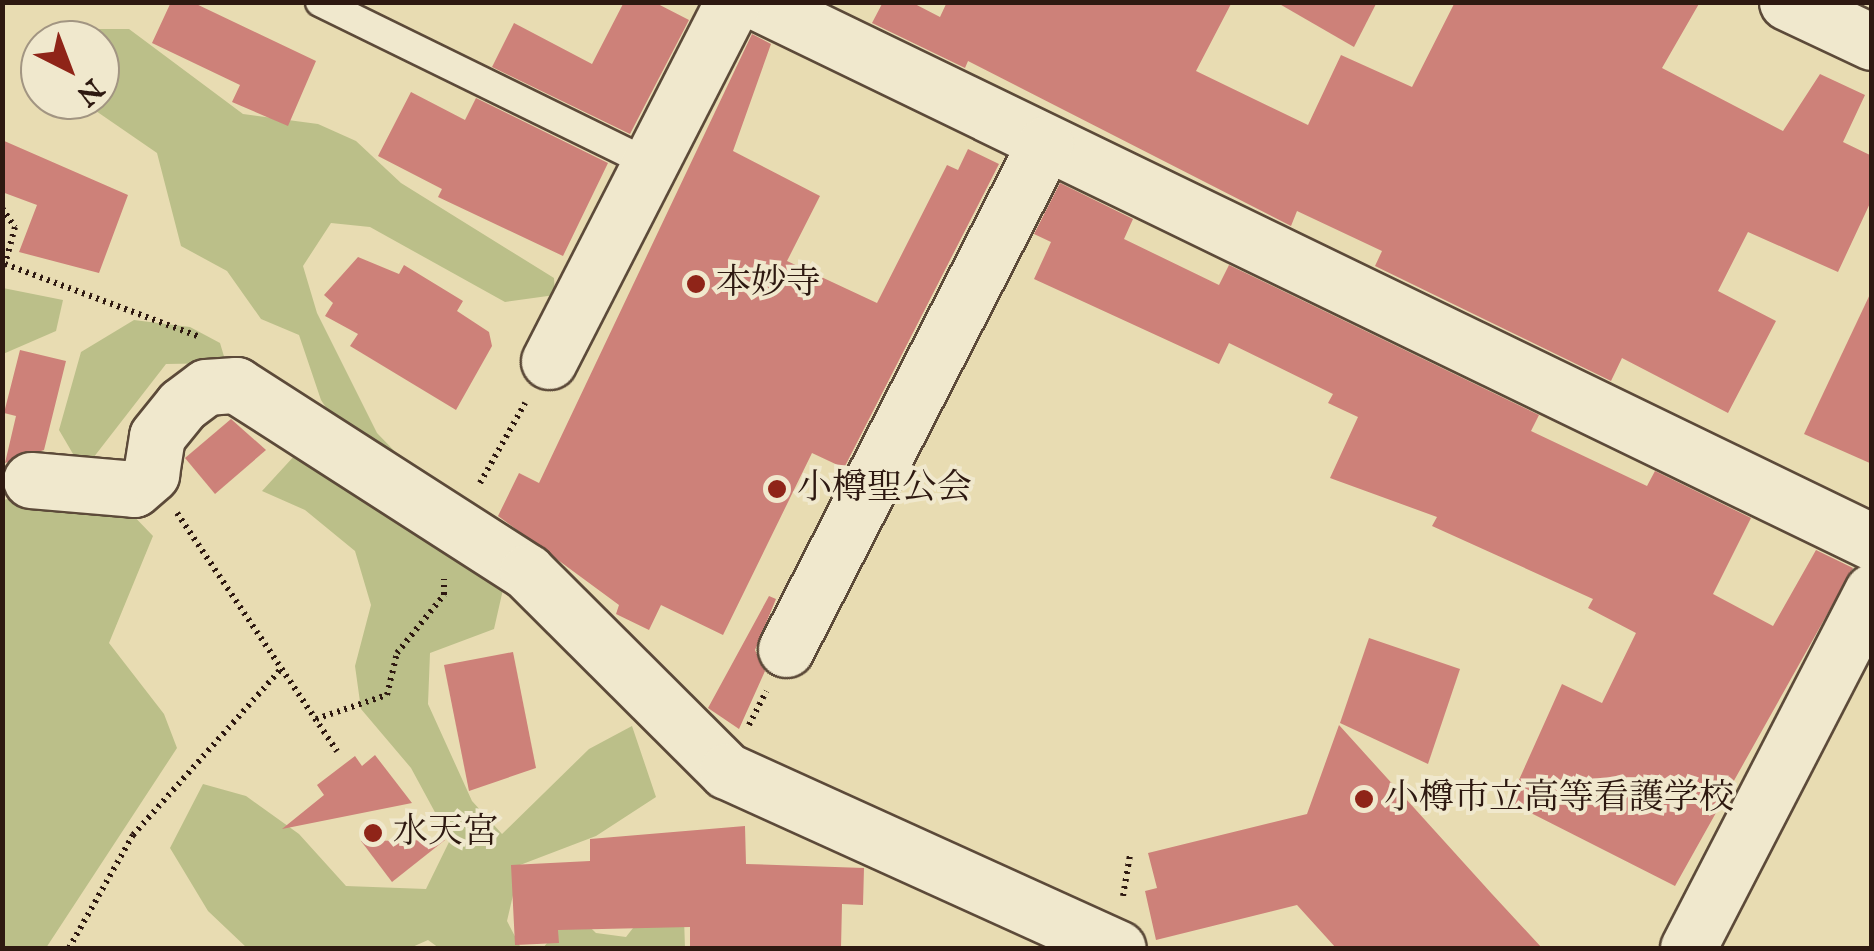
<!DOCTYPE html>
<html>
<head>
<meta charset="utf-8">
<style>
	body { margin:0 }
	#map { position:relative; width:1874px; height:951px; overflow:hidden; background:#e8dcb2; font-family:"IM FELL English","Noto Serif JP",serif }
	div>[style] { position:absolute }
	[style*='--x'] { left:calc(var(--x)*1px); top:calc(var(--y)*1px); width:calc(var(--w)*1px); rotate:calc(var(--a)*1deg) }
	.green>* { inset:0; background:#bbbf89 }
	.building>* { inset:0; background:#cd8179 }
	.path>* { height:6px; margin-top:-3px; transform-origin:0; background:repeating-linear-gradient(90deg,#2e1911 0 2.5px,transparent 0 7.5px) }
	.roads { filter:drop-shadow(2px 0 #5c4a39) drop-shadow(-2px 0 #5c4a39) drop-shadow(0 2px #5c4a39) drop-shadow(0 -2px #5c4a39) }
	.service>* { height:28px; margin:-14px; padding:0 14px; transform-origin:14px; border-radius:14px; background:#f0e8cd }
	.minor>* { height:55px; margin:-27.5px; padding:0 27.5px; transform-origin:27.5px; border-radius:27.5px; background:#f0e8cd }
	.dots>* { width:28px; height:28px; translate:-50% -50%; box-sizing:border-box; border:5px solid #f0e8cd; border-radius:50% }
	span { translate:-50% -50%; white-space:nowrap; text-align:center; line-height:1.15; -webkit-text-stroke:8px #f0e8cd; paint-order:stroke }
	.poi-label { font-size:35px; color:#2e1911 }
	.left { translate:0 -50%; text-align:left }
	.frame { position:absolute; inset:0; border:5px solid #2e1911; pointer-events:none }
	.north { position:absolute; left:20px; top:20px; width:100px; height:100px; box-sizing:border-box; background:#f0e8cd; border:2px solid #a29582; border-radius:50%; rotate:138deg; font-size:28px; font-weight:700; line-height:40px; text-align:center; color:#2e1911 }
	.north::after { content:''; display:block; margin:auto; width:35px; height:45px; background:#8f2418; clip-path:polygon(50% 0,100% 100%,50% 72%,0 100%) }
</style>
</head>
<body>
<div id="map">
	<div class="green">
		<i style="clip-path:polygon(69px 29px,129px 29px,243px 114px,318px 124px,356px 141px,401px 183px,554px 278px,555px 295px,505px 302px,370px 227px,331px 223px,303px 266px,317px 313px,377px 433px,406px 463px,354px 451px,321px 400px,299px 335px,261px 319px,227px 271px,181px 246px,157px 153px,80px 100px,100px 100px,100px 40px,65px 40px)"></i>
		<i style="clip-path:polygon(3px 288px,63px 300px,56px 331px,3px 354px)"></i>
		<i style="clip-path:polygon(134px 320px,190px 327px,220px 343px,226px 363px,166px 364px,83px 471px,59px 430px,81px 352px)"></i>
		<i style="clip-path:polygon(296px 454px,504px 585px,494px 629px,430px 653px,428px 704px,472px 801px,502px 834px,589px 749px,632px 726px,656px 797px,596px 836px,520px 865px,507px 921px,521px 948px,439px 948px,428px 940px,410px 948px,247px 948px,208px 911px,170px 848px,203px 784px,246px 796px,299px 834px,346px 886px,426px 889px,450px 840px,411px 768px,361px 709px,355px 666px,371px 605px,355px 551px,305px 510px,262px 491px)"></i>
		<i style="clip-path:polygon(33px 494px,126px 508px,153px 536px,109px 643px,164px 714px,177px 748px,46px 948px,3px 948px,3px 500px)"></i>
		<i style="clip-path:polygon(647px 910px,684px 918px,685px 948px,543px 948px,573px 911px,596px 933px,626px 937px)"></i>
	</div>
	<div class="building">
		<i style="clip-path:polygon(171px 2px,192px 2px,316px 61px,288px 126px,232px 102px,240px 85px,152px 43px)"></i>
		<i style="clip-path:polygon(624px 2px,654px 2px,689px 20px,630px 134px,492px 67px,514px 23px,592px 64px)"></i>
		<i style="clip-path:polygon(883px 2px,911px 2px,940px 17px,947px 2px,1232px 2px,1196px 71px,1308px 125px,1341px 55px,1412px 87px,1455px 2px,1700px 2px,1662px 68px,1783px 131px,1820px 74px,1865px 95px,1843px 142px,1872px 156px,1872px 199px,1838px 272px,1748px 232px,1718px 291px,1776px 321px,1728px 413px,1622px 358px,1611px 381px,1375px 266px,1382px 251px,1297px 211px,1291px 226px,968px 61px,965px 68px,872px 23px)"></i>
		<i style="clip-path:polygon(1276px 2px,1377px 2px,1354px 47px)"></i>
		<i style="clip-path:polygon(752px 34px,771px 44px,733px 151px,820px 196px,787px 261px,877px 303px,947px 165px,958px 170px,968px 149px,999px 164px,844px 468px,812px 453px,723px 635px,661px 605px,649px 630px,616px 614px,619px 605px,498px 516px,519px 473px,539px 483px)"></i>
		<i style="clip-path:polygon(411px 92px,465px 120px,476px 98px,608px 163px,563px 256px,438px 197px,442px 189px,378px 156px)"></i>
		<i style="clip-path:polygon(2px 140px,128px 195px,99px 273px,19px 252px,37px 205px,2px 192px)"></i>
		<i style="clip-path:polygon(1060px 183px,1133px 219px,1124px 239px,1219px 285px,1229px 265px,1539px 415px,1531px 431px,1647px 486px,1655px 471px,1751px 518px,1713px 594px,1773px 626px,1816px 550px,1853px 568px,1675px 886px,1509px 802px,1562px 684px,1602px 703px,1636px 633px,1588px 608px,1593px 599px,1432px 526px,1437px 517px,1330px 478px,1358px 417px,1328px 403px,1333px 394px,1229px 343px,1219px 364px,1034px 279px,1051px 242px,1034px 234px)"></i>
		<i style="clip-path:polygon(358px 257px,399px 274px,404px 265px,463px 301px,457px 311px,489px 332px,492px 346px,456px 410px,350px 346px,358px 334px,325px 316px,333px 303px,324px 295px)"></i>
		<i style="clip-path:polygon(1872px 290px,1872px 464px,1804px 434px)"></i>
		<i style="clip-path:polygon(20px 350px,66px 361px,44px 450px,5px 463px,16px 416px,4px 413px)"></i>
		<i style="clip-path:polygon(231px 419px,266px 450px,215px 494px,185px 458px)"></i>
		<i style="clip-path:polygon(769px 596px,776px 599px,755px 650px,765px 671px,739px 729px,708px 708px)"></i>
		<i style="clip-path:polygon(1369px 638px,1460px 669px,1428px 764px,1340px 723px)"></i>
		<i style="clip-path:polygon(513px 652px,536px 768px,469px 791px,444px 665px)"></i>
		<i style="clip-path:polygon(1339px 725px,1492px 894px,1542px 948px,1336px 948px,1297px 905px,1156px 940px,1145px 891px,1157px 888px,1148px 853px,1307px 814px)"></i>
		<i style="clip-path:polygon(375px 755px,412px 803px,282px 829px,324px 795px,317px 785px,355px 756px,362px 766px)"></i>
		<i style="clip-path:polygon(745px 826px,746px 864px,864px 868px,863px 905px,842px 904px,841px 948px,690px 948px,690px 927px,558px 930px,559px 943px,515px 945px,511px 865px,590px 861px,590px 839px)"></i>
		<i style="clip-path:polygon(445px 840px,392px 882px,361px 841px)"></i>
	</div>
	<div class="path">
		<i style="--x:2;--y:208;--w:23;--a:56"></i>
		<i style="--x:15;--y:227;--w:38;--a:105"></i>
		<i style="--x:5;--y:264;--w:208;--a:20.5"></i>
		<i style="--x:480;--y:483;--w:92;--a:-60.6"></i>
		<i style="--x:177;--y:513;--w:287;--a:56.1"></i>
		<i style="--x:316;--y:719;--w:75;--a:-18.7"></i>
		<i style="--x:387;--y:695;--w:43;--a:-76.6"></i>
		<i style="--x:397;--y:653;--w:75;--a:-51"></i>
		<i style="--x:444;--y:595;--w:16;--a:-90"></i>
		<i style="--x:749;--y:725;--w:38;--a:-63"></i>
		<i style="--x:1123;--y:896;--w:42;--a:-80.3"></i>
		<i style="--x:69;--y:948;--w:130;--a:-60.5"></i>
		<i style="--x:133;--y:835;--w:224;--a:-48.3"></i>
	</div>
	<div class="roads">
		<div class="service">
			<i style="--x:320;--y:2;--w:369;--a:26.1"></i>
		</div>
		<div class="minor">
			<i style="--x:757;--y:2;--w:1239;--a:25.84"></i>
			<i style="--x:1787;--y:2;--w:94;--a:25.2"></i>
			<i style="--x:549;--y:361;--w:403;--a:-62.9"></i>
			<i style="--x:31;--y:480;--w:103;--a:5"></i>
			<i style="--x:134;--y:489;--w:23;--a:-41"></i>
			<i style="--x:151;--y:474;--w:38;--a:-81"></i>
			<i style="--x:157;--y:436;--w:40;--a:-51"></i>
			<i style="--x:182;--y:405;--w:30;--a:-37"></i>
			<i style="--x:206;--y:387;--w:30;--a:-4"></i>
			<i style="--x:236;--y:385;--w:346;--a:32.7"></i>
			<i style="--x:527;--y:572;--w:282;--a:44.9"></i>
			<i style="--x:727;--y:771;--w:429;--a:24.4"></i>
			<i style="--x:786;--y:649;--w:568;--a:-62.85"></i>
			<i style="--x:1688;--y:948;--w:401;--a:-62.7"></i>
		</div>
	</div>
	<div class="dots">
		<i style="left:696px;top:284px;background:#8f2418"></i>
		<i style="left:777px;top:489px;background:#8f2418"></i>
		<i style="left:1364px;top:799px;background:#8f2418"></i>
		<i style="left:373px;top:833px;background:#8f2418"></i>
	</div>
	<div class="poi-label">
		<span class="left" style="left:716px;top:284px">本妙寺</span>
		<span class="left" style="left:797px;top:489px">小樽聖公会</span>
		<span class="left" style="left:1384px;top:799px">小樽市立高等看護学校</span>
		<span class="left" style="left:393px;top:833px">水天宮</span>
	</div>
	<div class="frame"></div>
	<div class="north">N</div>
</div>
</body>
</html>
